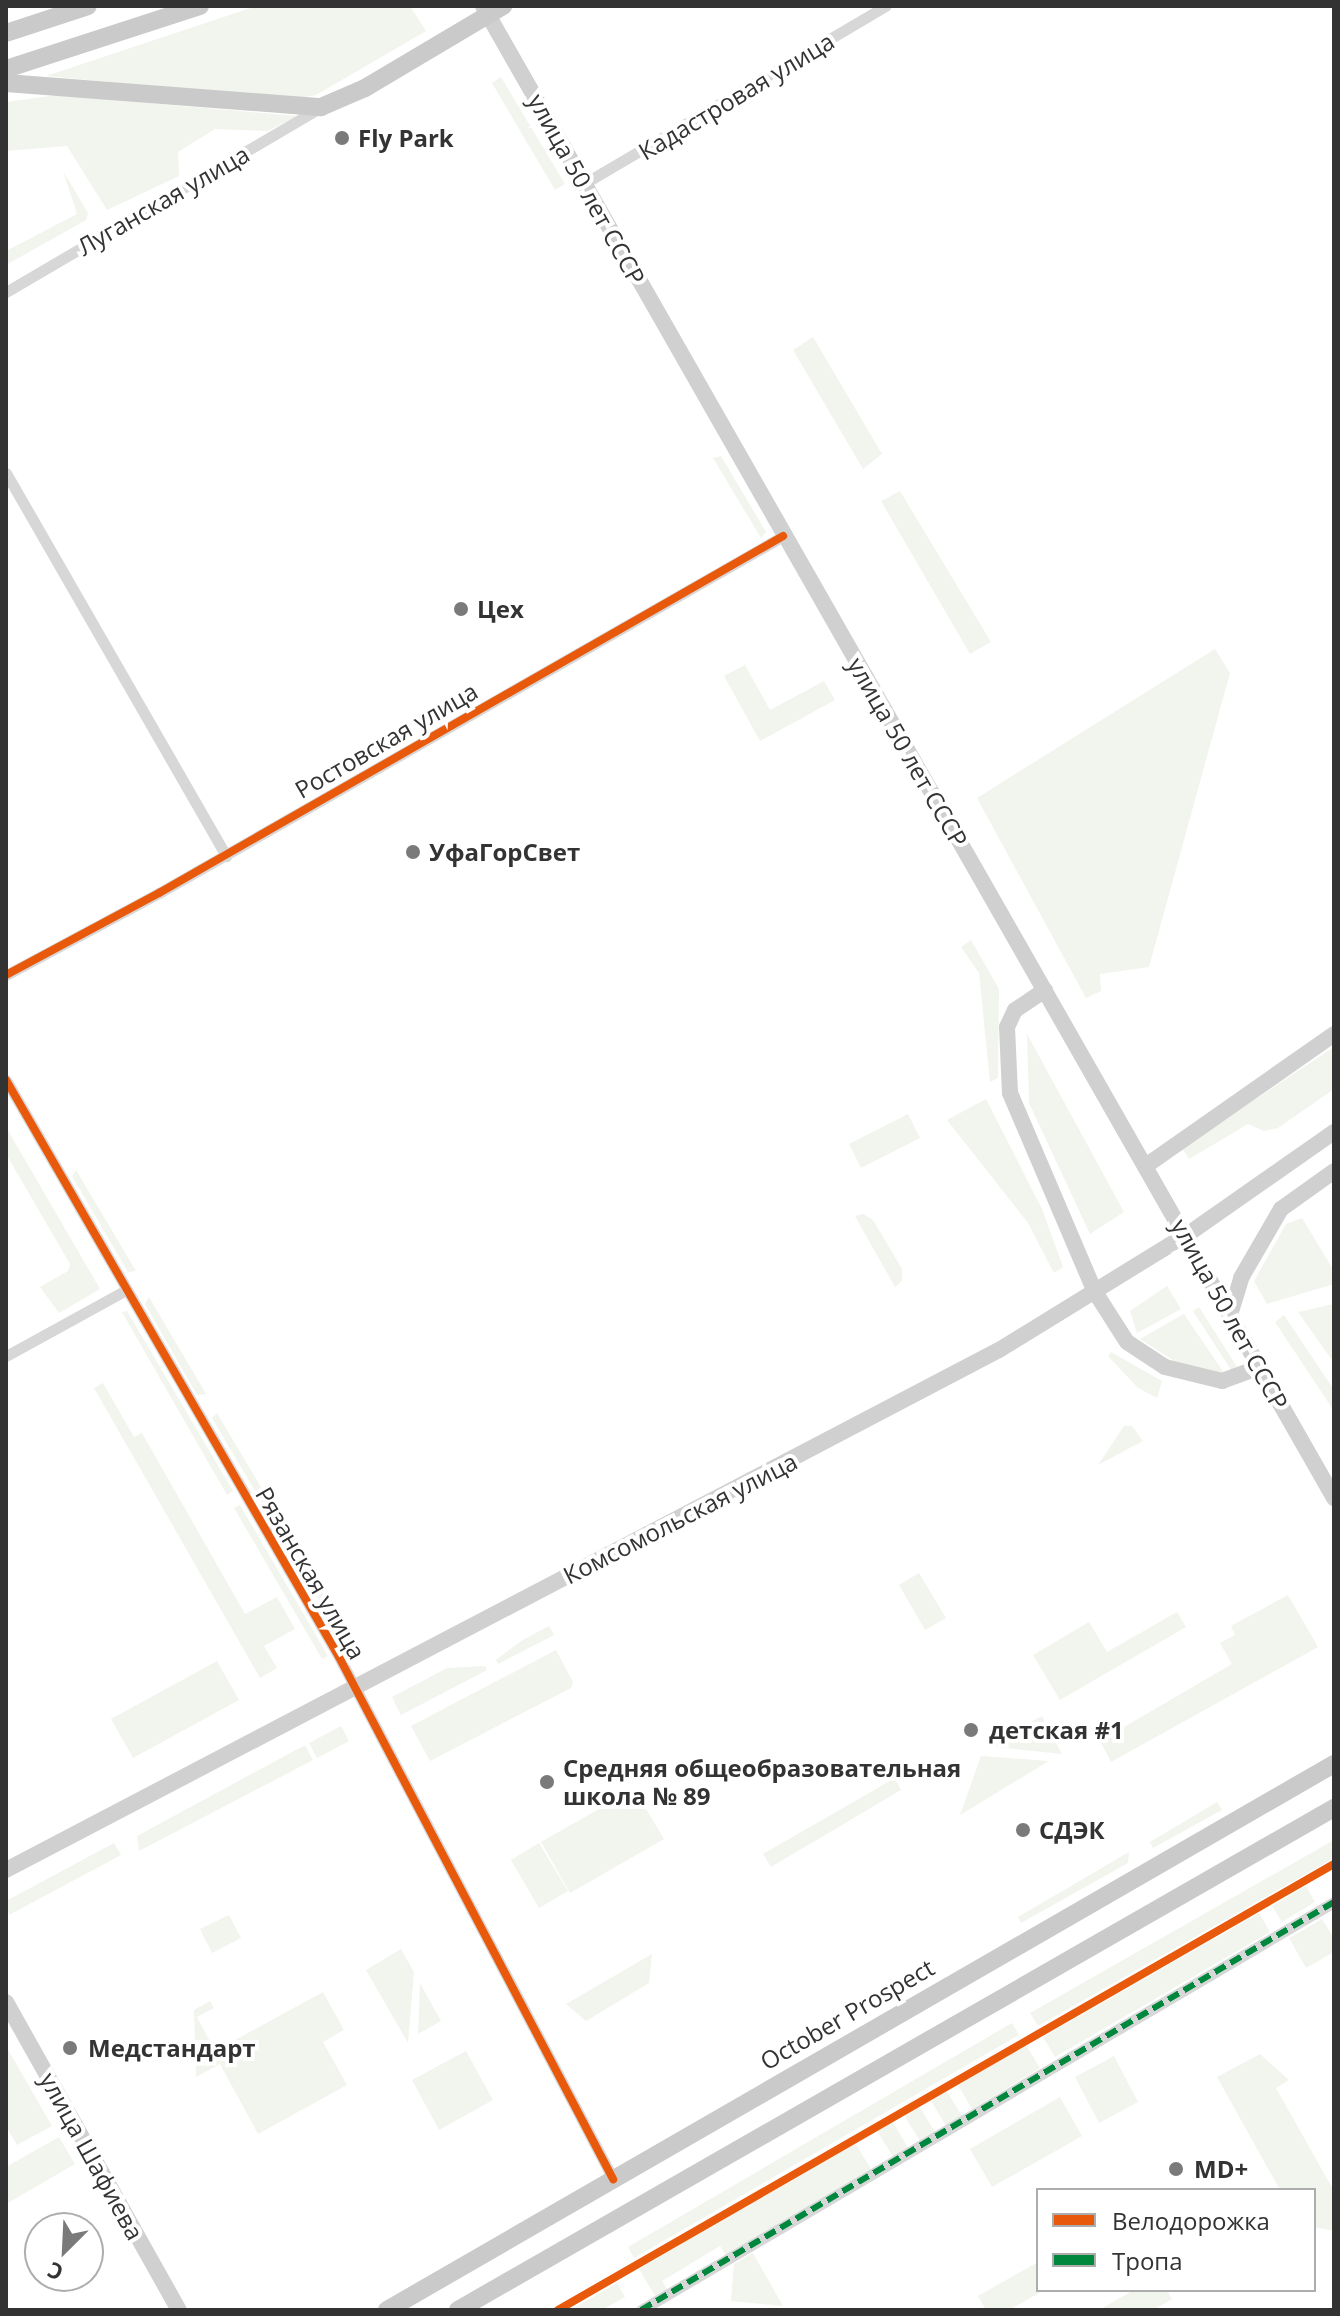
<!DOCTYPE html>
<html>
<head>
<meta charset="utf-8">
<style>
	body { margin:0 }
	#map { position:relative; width:1340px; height:2316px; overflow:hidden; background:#fff; font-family:"Open Sans",sans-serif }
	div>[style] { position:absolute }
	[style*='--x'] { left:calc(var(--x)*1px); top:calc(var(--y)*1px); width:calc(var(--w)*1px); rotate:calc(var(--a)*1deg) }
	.green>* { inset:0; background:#f1f5ed }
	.street>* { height:11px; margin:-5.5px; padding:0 5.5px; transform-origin:5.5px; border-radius:5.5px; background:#d7d7d7 }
	.secondary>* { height:16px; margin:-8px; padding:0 8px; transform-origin:8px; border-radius:8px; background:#d0d0d0 }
	.primary>* { height:18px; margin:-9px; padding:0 9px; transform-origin:9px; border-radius:9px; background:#cacaca }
	.quiet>* { height:6px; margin-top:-3px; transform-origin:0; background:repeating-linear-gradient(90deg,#00873e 0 12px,transparent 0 18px) }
	.cycleway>* { height:8px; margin:-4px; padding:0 4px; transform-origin:4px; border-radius:4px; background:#e8590c }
	.dots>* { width:22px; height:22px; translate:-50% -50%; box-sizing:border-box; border:4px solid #fff; border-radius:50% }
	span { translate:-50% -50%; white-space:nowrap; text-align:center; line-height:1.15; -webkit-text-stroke:8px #fff; paint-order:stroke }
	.street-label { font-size:24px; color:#333 }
	.poi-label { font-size:24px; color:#333; font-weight:700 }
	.left { translate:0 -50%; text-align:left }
	.frame { position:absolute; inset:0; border:8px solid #333; pointer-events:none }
	.legend { position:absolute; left:1036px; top:2188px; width:280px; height:104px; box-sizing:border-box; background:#fff; border:2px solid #adadad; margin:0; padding:10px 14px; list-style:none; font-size:24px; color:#333 }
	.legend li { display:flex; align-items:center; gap:16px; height:40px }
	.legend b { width:40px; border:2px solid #adadad }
	.north { position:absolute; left:24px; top:2212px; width:80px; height:80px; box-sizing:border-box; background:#fff; border:2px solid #adadad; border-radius:50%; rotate:204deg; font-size:22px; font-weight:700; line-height:32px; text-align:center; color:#333 }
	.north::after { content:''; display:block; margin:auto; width:28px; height:36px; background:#7a7a7a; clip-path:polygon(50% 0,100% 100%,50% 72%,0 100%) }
</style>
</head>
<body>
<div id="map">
	<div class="green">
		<i style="clip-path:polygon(257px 6px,410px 6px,426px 31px,316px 95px,294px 99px,46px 76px)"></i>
		<i style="clip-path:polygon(501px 77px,565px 184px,555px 190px,492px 83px)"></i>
		<i style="clip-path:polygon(57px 95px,297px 116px,268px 131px,215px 129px,178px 152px,179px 176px,107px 210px,67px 146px,6px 151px,6px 102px)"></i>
		<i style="clip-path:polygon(63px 171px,88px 213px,86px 220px,6px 265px,6px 251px,77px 214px)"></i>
		<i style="clip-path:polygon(813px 337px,882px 454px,863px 469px,793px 350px)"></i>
		<i style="clip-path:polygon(721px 456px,766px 532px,761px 538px,713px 458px)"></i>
		<i style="clip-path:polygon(900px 491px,991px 642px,970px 654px,881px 501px)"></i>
		<i style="clip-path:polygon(1215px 649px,1230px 673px,1149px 967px,1100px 974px,1101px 991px,1086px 998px,977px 798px)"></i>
		<i style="clip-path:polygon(745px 665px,770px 710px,824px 681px,835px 700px,760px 741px,724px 676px)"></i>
		<i style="clip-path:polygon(971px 940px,999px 989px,998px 1078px,990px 1082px,979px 973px,961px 947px)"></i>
		<i style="clip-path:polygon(1027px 1034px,1124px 1212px,1090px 1234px,1029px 1103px)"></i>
		<i style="clip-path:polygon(1334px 1047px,1334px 1089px,1278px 1128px,1264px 1131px,1248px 1124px,1189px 1159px,1182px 1148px)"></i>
		<i style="clip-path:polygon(986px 1099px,1042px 1209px,1063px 1267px,1054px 1273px,1028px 1223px,947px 1120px)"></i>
		<i style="clip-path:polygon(908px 1114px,920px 1138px,861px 1168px,849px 1144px)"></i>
		<i style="clip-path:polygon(6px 1127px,100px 1289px,59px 1313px,40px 1287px,68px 1271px,70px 1264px,6px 1154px)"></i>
		<i style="clip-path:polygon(76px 1170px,136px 1271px,128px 1272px,72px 1176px)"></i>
		<i style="clip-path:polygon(863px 1214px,873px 1220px,902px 1269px,902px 1281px,895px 1287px,855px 1216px)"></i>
		<i style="clip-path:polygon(1302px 1218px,1334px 1271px,1334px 1284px,1267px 1304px,1254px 1281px,1286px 1224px)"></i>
		<i style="clip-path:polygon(1167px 1286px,1181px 1309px,1137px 1333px,1130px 1311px)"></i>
		<i style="clip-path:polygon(149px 1297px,206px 1394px,197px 1395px,145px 1304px)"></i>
		<i style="clip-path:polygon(1334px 1304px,1334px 1363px,1298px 1312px)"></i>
		<i style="clip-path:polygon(1199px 1307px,1237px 1367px,1231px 1370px,1193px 1311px)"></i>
		<i style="clip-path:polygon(127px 1311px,233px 1491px,227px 1495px,122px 1312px)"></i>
		<i style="clip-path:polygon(1184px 1314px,1224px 1373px,1182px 1366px,1140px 1339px)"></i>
		<i style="clip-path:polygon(1284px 1315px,1334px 1390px,1334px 1411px,1275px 1322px)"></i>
		<i style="clip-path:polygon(1111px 1352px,1162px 1381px,1157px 1398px,1138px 1388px,1108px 1356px)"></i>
		<i style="clip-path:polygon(103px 1383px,134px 1437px,142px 1433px,245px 1614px,277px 1597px,295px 1629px,264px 1646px,277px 1668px,260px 1678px,94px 1388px)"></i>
		<i style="clip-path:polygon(217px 1413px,306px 1563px,300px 1567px,212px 1418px)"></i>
		<i style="clip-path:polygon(1124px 1426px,1132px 1426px,1143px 1441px,1098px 1465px)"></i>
		<i style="clip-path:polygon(240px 1505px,328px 1656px,322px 1659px,234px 1508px)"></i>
		<i style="clip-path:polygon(919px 1573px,946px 1618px,925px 1630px,899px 1585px)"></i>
		<i style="clip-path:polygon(314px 1579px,352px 1646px,347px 1649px,309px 1582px)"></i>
		<i style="clip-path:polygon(1288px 1595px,1318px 1647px,1111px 1762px,1100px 1741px,1232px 1664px,1220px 1643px,1235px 1635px,1231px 1626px)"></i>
		<i style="clip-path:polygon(1177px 1612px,1186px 1627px,1060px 1700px,1033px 1655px,1089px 1622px,1107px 1652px)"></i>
		<i style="clip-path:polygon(549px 1626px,554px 1635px,498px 1664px,496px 1660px,521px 1641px)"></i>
		<i style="clip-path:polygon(556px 1650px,573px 1682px,571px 1688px,430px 1761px,411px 1726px)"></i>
		<i style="clip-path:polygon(217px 1661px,239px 1700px,133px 1758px,111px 1719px)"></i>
		<i style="clip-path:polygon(485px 1666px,487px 1670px,401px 1715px,392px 1697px,447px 1668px)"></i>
		<i style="clip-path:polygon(1042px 1716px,1062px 1754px,986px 1746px)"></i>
		<i style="clip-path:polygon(341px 1726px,349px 1741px,317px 1758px,309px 1743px)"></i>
		<i style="clip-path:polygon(305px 1745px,313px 1760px,139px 1851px,137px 1836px)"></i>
		<i style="clip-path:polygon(981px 1756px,1049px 1761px,960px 1815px)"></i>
		<i style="clip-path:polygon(895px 1778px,901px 1790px,771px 1867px,763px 1854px)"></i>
		<i style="clip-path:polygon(634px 1789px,664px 1839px,570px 1893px,541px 1842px)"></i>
		<i style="clip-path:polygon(1217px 1802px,1222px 1810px,1153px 1848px,1150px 1842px)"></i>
		<i style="clip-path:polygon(1334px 1840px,1334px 1858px,1038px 2026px,1030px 2013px)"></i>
		<i style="clip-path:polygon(114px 1843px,121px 1855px,9px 1915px,6px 1901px)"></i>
		<i style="clip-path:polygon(539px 1843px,568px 1891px,539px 1908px,511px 1860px)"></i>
		<i style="clip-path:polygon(1129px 1852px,1128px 1863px,1021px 1923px,1018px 1917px)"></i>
		<i style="clip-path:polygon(1306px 1886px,1315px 1902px,1282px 1922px,1272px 1906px)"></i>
		<i style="clip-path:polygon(1259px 1913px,1270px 1932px,1055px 2057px,1043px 2037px)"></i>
		<i style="clip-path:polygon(229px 1915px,241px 1938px,212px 1953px,200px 1929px)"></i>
		<i style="clip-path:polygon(1322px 1919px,1334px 1938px,1334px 1952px,1306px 1968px,1289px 1938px)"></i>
		<i style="clip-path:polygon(401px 1949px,414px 1972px,408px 2043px,366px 1970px)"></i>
		<i style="clip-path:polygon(652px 1954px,649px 1983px,586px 2021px,566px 2004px)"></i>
		<i style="clip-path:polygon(420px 1983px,441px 2021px,418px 2034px)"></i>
		<i style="clip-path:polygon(323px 1992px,344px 2030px,323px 2042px,347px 2085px,258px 2134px,220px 2064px,196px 2077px,194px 2010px,210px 2001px,214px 2008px,197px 2017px,215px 2051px)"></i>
		<i style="clip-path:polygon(1012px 2023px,1019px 2035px,634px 2258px,628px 2247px)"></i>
		<i style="clip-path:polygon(1026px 2045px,1040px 2068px,972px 2109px,958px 2085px)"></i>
		<i style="clip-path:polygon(6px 2046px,52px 2126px,17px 2145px,6px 2126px)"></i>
		<i style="clip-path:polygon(466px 2051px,493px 2100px,439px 2130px,412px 2080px)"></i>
		<i style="clip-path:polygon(1260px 2054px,1289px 2080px,1276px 2088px,1334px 2191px,1334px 2231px,1314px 2227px,1314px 2190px,1280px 2190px,1217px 2077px)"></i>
		<i style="clip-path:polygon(1114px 2056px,1138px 2102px,1099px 2123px,1075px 2077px)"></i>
		<i style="clip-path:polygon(946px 2090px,962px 2116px,946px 2126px,930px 2099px)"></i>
		<i style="clip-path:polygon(1060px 2097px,1082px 2136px,992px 2187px,970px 2149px)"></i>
		<i style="clip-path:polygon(919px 2106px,935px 2132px,920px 2141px,904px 2115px)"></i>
		<i style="clip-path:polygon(893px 2122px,908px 2148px,893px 2157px,877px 2131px)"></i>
		<i style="clip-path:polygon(59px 2137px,75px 2164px,6px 2204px,6px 2167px)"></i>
		<i style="clip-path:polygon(854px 2141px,871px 2169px,726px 2255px,720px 2246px,662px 2281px,667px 2289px,655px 2296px,639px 2269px)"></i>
		<i style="clip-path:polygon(753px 2253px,783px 2306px,731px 2301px,734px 2264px)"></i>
		<i style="clip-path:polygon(1038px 2262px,1038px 2290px,1044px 2290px,1009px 2310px,986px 2310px,978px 2296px)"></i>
		<i style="clip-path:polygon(617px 2283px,625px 2297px,602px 2310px,570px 2310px)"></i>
		<i style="clip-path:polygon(1134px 2290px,1167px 2290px,1172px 2299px,1153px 2310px,1099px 2310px)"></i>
	</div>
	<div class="street">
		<i style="--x:585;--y:183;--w:349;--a:-30.5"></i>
		<i style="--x:6;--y:292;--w:363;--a:-30.4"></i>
		<i style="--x:6;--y:473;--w:442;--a:60.1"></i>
		<i style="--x:6;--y:975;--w:174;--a:-28.2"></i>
		<i style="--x:159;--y:893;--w:719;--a:-29.77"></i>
		<i style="--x:6;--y:1080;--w:666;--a:60.01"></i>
		<i style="--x:339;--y:1657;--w:590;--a:62.3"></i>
		<i style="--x:6;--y:1356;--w:137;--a:-28.8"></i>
		<i style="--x:641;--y:2310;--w:804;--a:-30.49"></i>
	</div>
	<div class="secondary">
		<i style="--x:483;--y:6;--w:1718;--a:60.3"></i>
		<i style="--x:1045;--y:990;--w:36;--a:146"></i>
		<i style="--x:1015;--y:1010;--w:19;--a:115"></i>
		<i style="--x:1007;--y:1027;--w:66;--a:87.4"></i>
		<i style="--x:1010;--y:1093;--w:216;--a:66.9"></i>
		<i style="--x:1095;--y:1292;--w:59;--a:57.4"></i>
		<i style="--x:1127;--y:1342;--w:45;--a:33.3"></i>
		<i style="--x:1165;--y:1367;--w:59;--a:13.8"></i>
		<i style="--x:1222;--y:1381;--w:40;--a:-20.2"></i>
		<i style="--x:1147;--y:1165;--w:228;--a:-35"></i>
		<i style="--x:1230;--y:1315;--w:39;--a:-73"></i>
		<i style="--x:1241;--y:1278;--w:80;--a:-59.9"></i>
		<i style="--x:1281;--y:1209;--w:65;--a:-35.6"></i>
		<i style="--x:6;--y:1870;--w:1121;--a:-27.64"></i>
		<i style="--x:999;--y:1350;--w:225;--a:-31.6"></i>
		<i style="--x:1191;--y:1232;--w:174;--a:-35"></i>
		<i style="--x:6;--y:2002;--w:353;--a:60.7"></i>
	</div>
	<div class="primary">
		<i style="--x:6;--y:33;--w:86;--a:-18.2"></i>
		<i style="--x:6;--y:69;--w:204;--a:-18"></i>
		<i style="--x:6;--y:83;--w:316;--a:4.4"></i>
		<i style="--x:321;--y:107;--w:48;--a:-23.4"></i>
		<i style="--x:365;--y:88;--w:161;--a:-30.7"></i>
		<i style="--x:387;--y:2310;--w:1093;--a:-29.97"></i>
		<i style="--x:458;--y:2310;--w:1010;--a:-29.82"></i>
	</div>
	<div class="quiet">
		<i style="--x:641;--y:2310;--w:804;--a:-30.49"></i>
	</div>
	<div class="cycleway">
		<i style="--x:6;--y:975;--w:174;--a:-28.2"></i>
		<i style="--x:159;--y:893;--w:719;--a:-29.77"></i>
		<i style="--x:6;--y:1080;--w:666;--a:60.01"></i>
		<i style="--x:339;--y:1657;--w:590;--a:62.3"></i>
		<i style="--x:558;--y:2310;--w:895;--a:-29.89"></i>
	</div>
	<div class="dots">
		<i style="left:342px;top:138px;background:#7a7a7a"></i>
		<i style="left:461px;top:609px;background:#7a7a7a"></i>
		<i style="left:413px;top:852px;background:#7a7a7a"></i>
		<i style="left:971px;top:1730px;background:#7a7a7a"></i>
		<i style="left:547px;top:1782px;background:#7a7a7a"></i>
		<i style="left:1023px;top:1830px;background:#7a7a7a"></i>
		<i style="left:70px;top:2048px;background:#7a7a7a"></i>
		<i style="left:1176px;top:2169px;background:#7a7a7a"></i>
	</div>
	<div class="street-label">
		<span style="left:736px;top:96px;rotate:-31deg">Кадастровая улица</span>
		<span style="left:587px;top:189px;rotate:61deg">улица 50 лет СССР</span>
		<span style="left:163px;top:200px;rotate:-30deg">Луганская улица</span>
		<span style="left:386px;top:740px;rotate:-30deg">Ростовская улица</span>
		<span style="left:908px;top:752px;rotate:60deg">улица 50 лет СССР</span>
		<span style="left:1230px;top:1314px;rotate:61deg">улица 50 лет СССР</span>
		<span style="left:680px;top:1518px;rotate:-27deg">Комсомольская улица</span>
		<span style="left:311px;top:1573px;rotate:60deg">Рязанская улица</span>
		<span style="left:847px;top:2014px;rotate:-30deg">October Prospect</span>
		<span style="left:92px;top:2156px;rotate:61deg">улица Шафиева</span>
	</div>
	<div class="poi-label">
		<span class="left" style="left:358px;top:138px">Fly Park</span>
		<span class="left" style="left:477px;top:609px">Цех</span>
		<span class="left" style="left:429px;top:852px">УфаГорСвет</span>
		<span class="left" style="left:989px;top:1730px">детская #1</span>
		<span class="left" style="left:563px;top:1782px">Средняя общеобразовательная<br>школа № 89</span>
		<span class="left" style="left:1039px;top:1830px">СДЭК</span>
		<span class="left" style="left:88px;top:2048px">Медстандарт</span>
		<span class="left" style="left:1194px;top:2169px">MD+</span>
	</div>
	<div class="frame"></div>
	<ul class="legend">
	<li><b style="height:10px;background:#e8590c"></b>Велодорожка</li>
	<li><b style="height:10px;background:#00873e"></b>Тропа</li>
	</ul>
	<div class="north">С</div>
</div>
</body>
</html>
